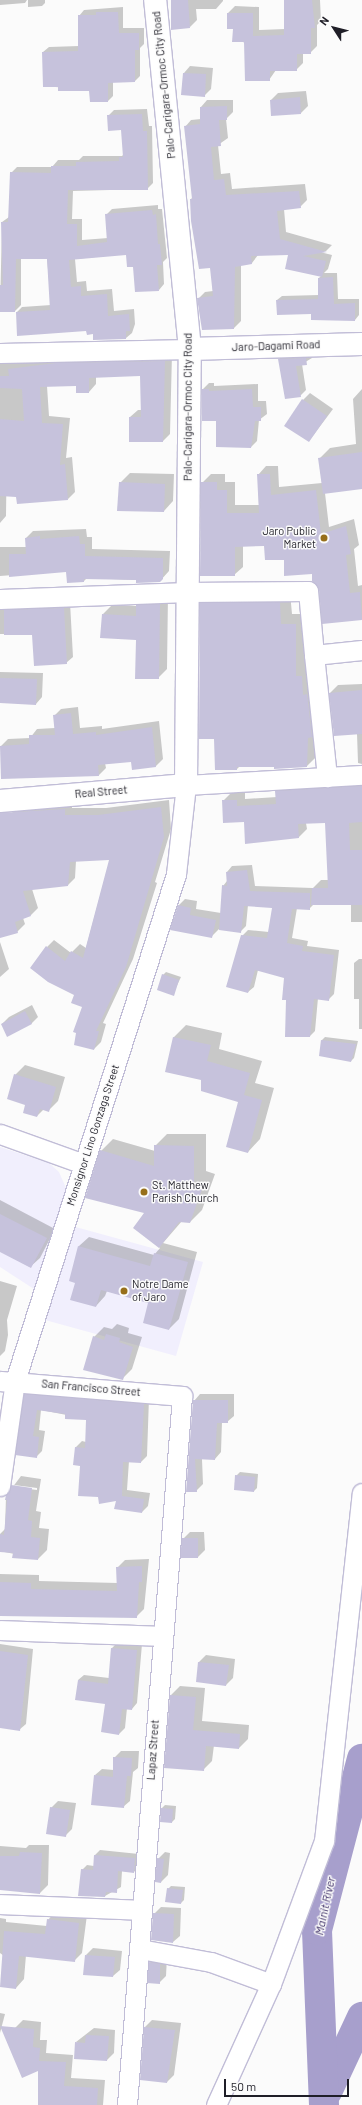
<!DOCTYPE html>
<html>
<head>
<meta charset="utf-8">
<style>
	body { margin:0 }
	#map { position:relative; width:362px; height:2105px; overflow:hidden; background:#fbfbfb; font-family:Barlow,sans-serif }
	div>[style] { position:absolute }
	[style*='--x'] { left:calc(var(--x)*1px); top:calc(var(--y)*1px); width:calc(var(--w)*1px); rotate:calc(var(--a)*1deg) }
	.built>* { inset:0; background:#f1effd }
	.shadow>* { inset:0; background:#0003 }
	.river>* { height:30px; margin:-15px; padding:0 15px; transform-origin:15px; border-radius:15px; background:#a79fcc }
	.building>* { inset:0; background:#c6c2dc }
	.roads { filter:drop-shadow(1px 0 #c1bdd7) drop-shadow(-1px 0 #c1bdd7) drop-shadow(0 1px #c1bdd7) drop-shadow(0 -1px #c1bdd7) }
	.minor>* { height:19px; margin:-9.5px; padding:0 9.5px; transform-origin:9.5px; border-radius:9.5px; background:#fff }
	.secondary>* { height:22px; margin:-11px; padding:0 11px; transform-origin:11px; border-radius:11px; background:#fff }
	.dots>* { width:11px; height:11px; translate:-50% -50%; box-sizing:border-box; border:2px solid #fbfbfb; border-radius:50% }
	span { translate:-50% -50%; white-space:nowrap; text-align:center; line-height:1.15; -webkit-text-stroke:3px #fbfbfb; paint-order:stroke }
	.street-label { font-size:11px; color:#1f1e27 }
	.poi-label { font-size:11px; color:#1f1e27 }
	.right { translate:-100% -50%; text-align:right }
	.left { translate:0 -50%; text-align:left }
	.water-label { font-size:12px; color:#3b2c65; font-style:italic }
	.north { position:absolute; left:314px; top:8px; width:40px; height:40px; -webkit-text-stroke:3px #fbfbfb; paint-order:stroke; rotate:306deg; font-size:11px; font-weight:700; line-height:16px; text-align:center; color:#1f1e27 }
	.north::after { content:''; display:block; margin:auto; width:14px; height:18px; background:#1f1e27; clip-path:polygon(50% 0,100% 100%,50% 72%,0 100%) }
	.scale { position:absolute; left:224px; top:2079px; width:125px; height:18px; box-sizing:border-box; border:2px solid #1f1e27; border-top:0; padding-left:5px; font-size:12px; line-height:14px; white-space:nowrap; color:#1f1e27; -webkit-text-stroke:3px #fbfbfb; paint-order:stroke }
</style>
</head>
<body>
<div id="map">
	<div class="built">
		<i style="clip-path:polygon(0 1147px,49px 1163px,59px 1172px,66px 1188px,66px 1209px,37px 1291px,0 1267px)"></i>
		<i style="clip-path:polygon(72px 1226px,203px 1262px,176px 1356px,45px 1320px)"></i>
	</div>
	<div class="shadow">
		<i style="clip-path:polygon(0 0,27px 0,25px 3px,0 5px)"></i>
		<i style="clip-path:polygon(28px 0,45px 0,45px 3px,42px 6px,28px 7px)"></i>
		<i style="clip-path:polygon(171px 0,223px 0,223px 1px,216px 9px,196px 9px,197px 20px,190px 27px)"></i>
		<i style="clip-path:polygon(285px 0,320px 0,321px 21px,317px 25px,317px 46px,310px 53px,303px 53px,303px 63px,296px 70px,276px 70px,269px 80px,234px 28px,228px 13px,235px 6px,259px 7px,259px 30px,285px 29px)"></i>
		<i style="clip-path:polygon(123px 7px,123px 28px,144px 28px,144px 44px,140px 48px,140px 76px,135px 81px,113px 81px,113px 96px,108px 101px,90px 90px,44px 86px,43px 52px,49px 47px,79px 46px,79px 16px,84px 10px)"></i>
		<i style="clip-path:polygon(190px 66px,213px 68px,211px 89px,204px 96px,182px 94px,184px 73px)"></i>
		<i style="clip-path:polygon(306px 91px,308px 106px,301px 113px,271px 100px,278px 93px)"></i>
		<i style="clip-path:polygon(207px 100px,233px 100px,233px 112px,226px 119px,228px 138px,218px 145px,221px 174px,230px 173px,232px 189px,305px 184px,307px 200px,300px 207px,284px 209px,286px 232px,332px 245px,326px 251px,320px 252px,332px 255px,328px 269px,324px 273px,337px 273px,338px 299px,359px 299px,359px 315px,355px 320px,312px 313px,277px 300px,282px 296px,319px 295px,319px 278px,321px 276px,289px 254px,258px 255px,252px 263px,241px 265px,241px 321px,234px 328px,199px 298px,205px 292px,213px 291px,211px 267px,191px 199px,193px 197px,185px 127px,191px 120px,201px 119px,201px 107px)"></i>
		<i style="clip-path:polygon(147px 109px,149px 126px,152px 126px,153px 183px,147px 189px,73px 191px,72px 219px,82px 219px,82px 240px,108px 238px,106px 215px,112px 209px,158px 205px,158px 209px,162px 209px,167px 258px,163px 262px,164px 284px,159px 290px,134px 266px,127px 254px,75px 259px,77px 282px,86px 281px,87px 291px,112px 289px,114px 311px,134px 309px,135px 324px,132px 333px,126px 338px,94px 333px,17px 312px,22px 307px,51px 305px,47px 258px,21px 258px,21px 305px,15px 311px,0 311px,2px 222px,9px 217px,11px 173px,17px 167px,52px 167px,58px 160px,79px 160px,83px 156px,122px 156px,124px 154px,122px 129px,108px 116px,114px 110px)"></i>
		<i style="clip-path:polygon(0 353px,3px 356px,4px 363px,64px 356px,172px 354px,170px 434px,163px 441px,130px 417px,138px 410px,142px 410px,142px 375px,96px 377px,96px 384px,89px 392px,77px 385px,47px 386px,49px 416px,70px 418px,66px 458px,72px 457px,75px 492px,68px 499px,7px 443px,6px 516px,0 523px)"></i>
		<i style="clip-path:polygon(311px 353px,312px 358px,302px 364px,306px 390px,300px 396px,279px 359px,284px 354px)"></i>
		<i style="clip-path:polygon(209px 383px,214px 383px,214px 386px,258px 384px,258px 401px,266px 401px,267px 414px,259px 420px,257px 441px,251px 447px,217px 420px,203px 389px)"></i>
		<i style="clip-path:polygon(362px 389px,362px 488px,325px 493px,329px 527px,354px 519px,359px 545px,354px 549px,358px 586px,362px 585px,362px 619px,357px 620px,320px 590px,313px 573px,284px 559px,265px 545px,243px 546px,243px 567px,234px 575px,202px 483px,211px 474px,225px 474px,225px 482px,235px 482px,235px 505px,259px 505px,258px 475px,266px 466px,278px 466px,279px 487px,322px 483px,319px 459px,330px 448px,356px 444px,353px 399px)"></i>
		<i style="clip-path:polygon(310px 393px,333px 409px,309px 441px,303px 400px)"></i>
		<i style="clip-path:polygon(130px 473px,174px 474px,173px 501px,164px 511px,120px 483px)"></i>
		<i style="clip-path:polygon(86px 529px,87px 537px,92px 537px,92px 549px,170px 551px,169px 571px,160px 581px,87px 578px,84px 581px,68px 582px,67px 571px,0 576px,0 547px,27px 547px,26px 538px,33px 531px)"></i>
		<i style="clip-path:polygon(290px 592px,292px 614px,307px 614px,318px 755px,307px 766px,275px 768px,275px 766px,240px 766px,237px 769px,215px 738px,201px 603px,212px 593px)"></i>
		<i style="clip-path:polygon(168px 595px,167px 669px,158px 678px,137px 639px,103px 614px,112px 605px,137px 606px,146px 596px)"></i>
		<i style="clip-path:polygon(70px 602px,73px 657px,66px 663px,33px 634px,0 634px,0 604px)"></i>
		<i style="clip-path:polygon(0 672px,43px 673px,42px 697px,36px 704px,0 702px,0 728px)"></i>
		<i style="clip-path:polygon(362px 684px,362px 764px,358px 763px,357px 734px,330px 693px,338px 685px)"></i>
		<i style="clip-path:polygon(78px 707px,80px 728px,102px 726px,102px 729px,159px 721px,163px 759px,156px 766px,133px 769px,132px 761px,105px 763px,106px 768px,99px 775px,1px 746px,8px 739px,30px 738px,37px 729px,55px 728px,54px 716px,61px 709px)"></i>
		<i style="clip-path:polygon(362px 777px,362px 922px,351px 922px,351px 904px,314px 904px,309px 909px,297px 908px,292px 938px,308px 941px,307px 946px,339px 950px,334px 994px,329px 999px,318px 998px,315px 1031px,310px 1036px,287px 999px,285px 977px,258px 970px,254px 987px,248px 992px,242px 936px,248px 930px,269px 932px,273px 907px,248px 905px,246px 926px,240px 932px,219px 929px,212px 936px,178px 906px,185px 899px,197px 901px,196px 909px,221px 913px,223px 886px,227px 881px,227px 872px,232px 866px,252px 865px,255px 886px,313px 888px,321px 880px,329px 880px,326px 822px,306px 823px,307px 829px,299px 837px,245px 821px,223px 801px,231px 793px,245px 792px,245px 799px,277px 797px,276px 791px,284px 783px)"></i>
		<i style="clip-path:polygon(169px 800px,171px 829px,155px 882px,157px 883px,133px 959px,103px 1023px,106px 1024px,101px 1042px,94px 1049px,84px 1007px,47px 947px,54px 940px,71px 953px,80px 944px,86px 948px,110px 859px,76px 861px,75px 878px,68px 885px,32px 889px,38px 908px,31px 915px,23px 918px,25px 924px,17px 932px,0 937px,0 816px,12px 813px,20px 805px,72px 802px,72px 808px,106px 808px)"></i>
		<i style="clip-path:polygon(0 942px,9px 969px,0 977px)"></i>
		<i style="clip-path:polygon(359px 959px,362px 959px,362px 1029px,359px 1029px,359px 999px,354px 999px,354px 963px)"></i>
		<i style="clip-path:polygon(166px 972px,181px 977px,173px 994px,163px 975px)"></i>
		<i style="clip-path:polygon(32px 1005px,38px 1017px,31px 1024px,2px 1024px,9px 1017px)"></i>
		<i style="clip-path:polygon(186px 1025px,222px 1033px,219px 1049px,262px 1061px,255px 1083px,274px 1088px,260px 1139px,248px 1152px,239px 1102px,202px 1079px,166px 1071px,174px 1037px)"></i>
		<i style="clip-path:polygon(325px 1037px,358px 1041px,354px 1058px,351px 1061px,320px 1055px,322px 1040px)"></i>
		<i style="clip-path:polygon(25px 1065px,65px 1077px,58px 1101px,48px 1111px,44px 1109px,37px 1116px,27px 1104px,15px 1075px)"></i>
		<i style="clip-path:polygon(167px 1134px,206px 1134px,206px 1171px,215px 1174px,202px 1210px,190px 1222px,182px 1221px,163px 1243px,197px 1252px,179px 1319px,169px 1329px,150px 1303px,107px 1291px,105px 1296px,96px 1306px,76px 1282px,79px 1246px,89px 1237px,154px 1255px,160px 1248px,135px 1228px,145px 1212px,101px 1151px,113px 1139px,155px 1151px,155px 1146px)"></i>
		<i style="clip-path:polygon(0 1200px,55px 1229px,40px 1258px,30px 1267px,0 1251px)"></i>
		<i style="clip-path:polygon(0 1281px,17px 1286px,7px 1320px,8px 1335px,5px 1351px,0 1356px)"></i>
		<i style="clip-path:polygon(117px 1324px,129px 1328px,128px 1333px,142px 1337px,132px 1369px,122px 1379px,94px 1337px,104px 1327px,112px 1329px)"></i>
		<i style="clip-path:polygon(31px 1388px,149px 1398px,147px 1456px,141px 1462px,129px 1461px,127px 1490px,150px 1493px,148px 1506px,142px 1512px,117px 1500px,99px 1496px,81px 1465px,76px 1447px,82px 1441px,86px 1442px,87px 1419px,41px 1410px,39px 1430px,45px 1431px,42px 1451px,36px 1457px,25px 1395px)"></i>
		<i style="clip-path:polygon(200px 1394px,234px 1394px,234px 1416px,227px 1422px,222px 1422px,221px 1452px,215px 1459px,202px 1459px,203px 1484px,196px 1491px,187px 1491px,194px 1401px)"></i>
		<i style="clip-path:polygon(240px 1472px,258px 1474px,257px 1488px,254px 1491px,236px 1476px)"></i>
		<i style="clip-path:polygon(evenodd,21px 1476px,41px 1479px,36px 1511px,41px 1512px,39px 1528px,49px 1529px,47px 1550px,38px 1559px,0 1551px,0 1534px,5px 1529px,6px 1496px,21px 1476px,14px 1485px,37px 1488px,37px 1490px,14px 1487px,14px 1485px)"></i>
		<i style="clip-path:polygon(190px 1532px,204px 1532px,205px 1550px,198px 1557px,183px 1539px)"></i>
		<i style="clip-path:polygon(149px 1559px,144px 1609px,136px 1617px,0 1615px,0 1574px,39px 1575px,39px 1581px,118px 1583px,117px 1568px,125px 1560px)"></i>
		<i style="clip-path:polygon(117px 1643px,142px 1644px,137px 1703px,132px 1709px,127px 1708px,125px 1728px,119px 1734px,106px 1703px,78px 1680px,84px 1675px,109px 1678px,112px 1648px)"></i>
		<i style="clip-path:polygon(0 1644px,33px 1649px,26px 1724px,19px 1730px,0 1727px)"></i>
		<i style="clip-path:polygon(206px 1655px,235px 1659px,233px 1678px,226px 1685px,197px 1681px,199px 1662px)"></i>
		<i style="clip-path:polygon(180px 1686px,205px 1688px,202px 1721px,249px 1725px,248px 1739px,239px 1748px,214px 1745px,212px 1761px,203px 1770px,171px 1695px)"></i>
		<i style="clip-path:polygon(121px 1751px,139px 1751px,138px 1768px,133px 1772px,130px 1801px,123px 1807px,95px 1775px,102px 1769px,114px 1770px,114px 1758px)"></i>
		<i style="clip-path:polygon(58px 1801px,76px 1803px,72px 1829px,65px 1836px,51px 1808px)"></i>
		<i style="clip-path:polygon(165px 1805px,176px 1806px,175px 1819px,172px 1822px,161px 1821px,162px 1808px)"></i>
		<i style="clip-path:polygon(29px 1845px,49px 1845px,48px 1885px,40px 1893px,0 1889px,0 1846px,26px 1848px)"></i>
		<i style="clip-path:polygon(100px 1850px,139px 1854px,138px 1867px,134px 1872px,122px 1871px,121px 1887px,105px 1896px,82px 1870px,87px 1865px,94px 1866px,95px 1855px)"></i>
		<i style="clip-path:polygon(165px 1852px,170px 1853px,168px 1875px,161px 1882px,158px 1859px)"></i>
		<i style="clip-path:polygon(171px 1886px,185px 1887px,184px 1900px,181px 1903px,168px 1889px)"></i>
		<i style="clip-path:polygon(161px 1907px,181px 1908px,180px 1936px,173px 1942px,154px 1914px)"></i>
		<i style="clip-path:polygon(56px 1911px,87px 1915px,82px 1953px,74px 1961px,26px 1955px,24px 1979px,16px 1988px,4px 1956px,0 1953px,0 1918px,6px 1919px,6px 1922px,47px 1926px,48px 1920px)"></i>
		<i style="clip-path:polygon(93px 1948px,122px 1951px,120px 1970px,113px 1976px,86px 1955px)"></i>
		<i style="clip-path:polygon(157px 1956px,167px 1957px,166px 1976px,159px 1983px,150px 1962px)"></i>
		<i style="clip-path:polygon(0 2013px,5px 2014px,0 2033px)"></i>
		<i style="clip-path:polygon(23px 2020px,41px 2022px,40px 2040px,47px 2040px,46px 2053px,73px 2055px,71px 2078px,105px 2080px,103px 2105px,39px 2105px,39px 2070px,15px 2028px)"></i>
		<i style="clip-path:polygon(152px 2020px,181px 2023px,174px 2075px,167px 2082px,145px 2027px)"></i>
		<i style="clip-path:polygon(94px 2028px,115px 2030px,114px 2053px,107px 2060px,76px 2042px)"></i>
	</div>
	<div class="river">
		<i style="--x:327;--y:2092;--w:83;--a:-65"></i>
		<i style="--x:324;--y:2105;--w:175;--a:-92.3"></i>
		<i style="--x:317;--y:1930;--w:177;--a:-75.3"></i>
	</div>
	<div class="building">
		<i style="clip-path:polygon(171px 0,188px 0,190px 28px,171px 30px)"></i>
		<i style="clip-path:polygon(284px 0,312px 0,315px 28px,311px 28px,311px 54px,297px 54px,297px 71px,270px 71px,270px 81px,245px 81px,244px 42px,232px 42px,233px 29px,227px 29px,227px 13px,253px 13px,253px 36px,284px 35px)"></i>
		<i style="clip-path:polygon(96px 12px,118px 12px,119px 33px,139px 33px,139px 50px,135px 50px,135px 82px,108px 83px,108px 102px,90px 102px,89px 91px,58px 91px,58px 87px,43px 87px,42px 52px,78px 51px,78px 15px,96px 15px)"></i>
		<i style="clip-path:polygon(183px 73px,206px 74px,205px 97px,181px 95px)"></i>
		<i style="clip-path:polygon(300px 97px,301px 114px,271px 116px,270px 100px)"></i>
		<i style="clip-path:polygon(227px 106px,227px 120px,219px 120px,221px 146px,211px 147px,214px 180px,224px 179px,226px 195px,299px 191px,301px 208px,277px 211px,280px 239px,327px 252px,303px 256px,326px 261px,322px 277px,285px 269px,288px 255px,251px 256px,252px 264px,235px 267px,234px 329px,202px 330px,197px 298px,213px 296px,210px 268px,199px 269px,191px 221px,190px 199px,192px 199px,184px 126px,200px 124px,200px 107px)"></i>
		<i style="clip-path:polygon(142px 114px,143px 131px,147px 131px,148px 190px,68px 190px,67px 224px,77px 224px,77px 246px,107px 242px,105px 214px,152px 210px,153px 215px,156px 214px,158px 244px,160px 244px,162px 265px,157px 265px,159px 291px,135px 292px,133px 267px,127px 267px,126px 255px,69px 260px,71px 287px,81px 286px,81px 296px,107px 294px,108px 316px,129px 314px,130px 331px,126px 331px,126px 339px,93px 340px,93px 334px,87px 335px,86px 331px,17px 336px,16px 312px,50px 310px,47px 259px,16px 259px,15px 312px,0 312px,0 285px,3px 285px,1px 222px,8px 222px,10px 172px,51px 173px,51px 166px,76px 166px,76px 162px,119px 161px,119px 157px,123px 157px,121px 130px,108px 131px,107px 115px)"></i>
		<i style="clip-path:polygon(333px 277px,334px 304px,355px 303px,355px 321px,311px 320px,311px 314px,277px 315px,276px 300px,318px 299px,318px 278px)"></i>
		<i style="clip-path:polygon(306px 358px,307px 365px,296px 366px,301px 397px,285px 399px,278px 359px)"></i>
		<i style="clip-path:polygon(165px 361px,163px 442px,129px 442px,129px 417px,141px 417px,140px 376px,89px 378px,89px 393px,76px 393px,76px 386px,40px 387px,42px 423px,63px 424px,60px 465px,65px 464px,68px 500px,17px 504px,16px 497px,0 496px,0 419px,24px 421px,22px 389px,0 388px,0 376px,9px 376px,8px 369px,56px 363px)"></i>
		<i style="clip-path:polygon(202px 389px,209px 389px,209px 391px,252px 389px,253px 407px,261px 407px,261px 421px,255px 421px,251px 448px,216px 447px,216px 421px,202px 421px)"></i>
		<i style="clip-path:polygon(302px 399px,327px 416px,309px 442px,284px 426px)"></i>
		<i style="clip-path:polygon(362px 452px,362px 489px,323px 494px,318px 458px)"></i>
		<i style="clip-path:polygon(257px 474px,270px 474px,271px 495px,316px 490px,321px 534px,346px 526px,351px 554px,346px 555px,350px 593px,360px 592px,362px 620px,322px 624px,319px 590px,312px 581px,312px 574px,284px 576px,284px 560px,265px 560px,264px 546px,235px 547px,235px 576px,200px 576px,201px 482px,217px 482px,217px 490px,227px 490px,227px 513px,259px 513px)"></i>
		<i style="clip-path:polygon(119px 482px,165px 484px,164px 512px,117px 511px)"></i>
		<i style="clip-path:polygon(40px 536px,40px 539px,79px 536px,80px 544px,85px 544px,85px 556px,163px 558px,163px 579px,160px 582px,136px 583px,136px 580px,84px 579px,84px 582px,67px 583px,66px 572px,9px 577px,9px 554px,26px 554px,25px 538px)"></i>
		<i style="clip-path:polygon(280px 602px,281px 624px,296px 624px,296px 676px,302px 676px,303px 695px,307px 694px,312px 737px,308px 738px,307px 767px,274px 769px,274px 767px,237px 767px,237px 770px,215px 770px,214px 739px,199px 739px,200px 603px)"></i>
		<i style="clip-path:polygon(160px 604px,159px 679px,135px 679px,136px 640px,100px 638px,102px 614px,136px 616px,136px 605px)"></i>
		<i style="clip-path:polygon(64px 608px,67px 664px,34px 666px,32px 635px,4px 635px,4px 610px)"></i>
		<i style="clip-path:polygon(0 678px,37px 679px,36px 705px,0 703px)"></i>
		<i style="clip-path:polygon(362px 690px,362px 734px,334px 736px,329px 693px)"></i>
		<i style="clip-path:polygon(71px 713px,73px 734px,96px 732px,96px 735px,152px 727px,156px 767px,132px 770px,131px 762px,98px 765px,99px 776px,1px 779px,0 746px,29px 744px,29px 735px,55px 735px,53px 715px)"></i>
		<i style="clip-path:polygon(362px 786px,362px 822px,349px 823px,350px 850px,362px 850px,362px 905px,311px 905px,312px 888px,328px 888px,325px 823px,298px 824px,299px 838px,245px 844px,244px 822px,223px 823px,222px 800px,237px 800px,237px 806px,276px 804px,275px 791px)"></i>
		<i style="clip-path:polygon(161px 807px,164px 837px,126px 967px,96px 1031px,99px 1031px,94px 1050px,74px 1045px,76px 1033px,73px 1032px,82px 1007px,71px 1003px,74px 995px,48px 982px,30px 968px,46px 946px,65px 961px,71px 951px,83px 958px,109px 860px,70px 862px,68px 886px,23px 891px,31px 916px,15px 922px,18px 933px,0 938px,0 813px,65px 809px,65px 815px,98px 815px)"></i>
		<i style="clip-path:polygon(247px 870px,250px 891px,310px 893px,310px 910px,292px 909px,287px 943px,303px 946px,302px 951px,334px 955px,329px 1001px,314px 999px,310px 1037px,285px 1037px,286px 1000px,282px 1000px,284px 978px,255px 970px,248px 993px,226px 987px,241px 935px,267px 938px,272px 908px,244px 906px,241px 933px,219px 930px,222px 885px,227px 886px,226px 872px)"></i>
		<i style="clip-path:polygon(178px 905px,191px 908px,190px 915px,216px 920px,212px 938px,170px 930px)"></i>
		<i style="clip-path:polygon(162px 974px,179px 980px,174px 996px,157px 990px)"></i>
		<i style="clip-path:polygon(25px 1011px,32px 1024px,7px 1037px,1px 1024px)"></i>
		<i style="clip-path:polygon(173px 1037px,211px 1045px,207px 1061px,250px 1073px,244px 1095px,262px 1100px,248px 1153px,226px 1147px,238px 1102px,201px 1091px,201px 1080px,165px 1072px)"></i>
		<i style="clip-path:polygon(321px 1040px,356px 1044px,351px 1062px,319px 1056px)"></i>
		<i style="clip-path:polygon(14px 1074px,56px 1087px,49px 1112px,40px 1109px,37px 1117px,23px 1113px,25px 1105px,7px 1099px)"></i>
		<i style="clip-path:polygon(154px 1145px,194px 1146px,194px 1183px,203px 1186px,190px 1223px,179px 1222px,159px 1248px,133px 1228px,144px 1213px,85px 1198px,100px 1150px,154px 1166px)"></i>
		<i style="clip-path:polygon(0 1214px,47px 1238px,31px 1268px,0 1252px)"></i>
		<i style="clip-path:polygon(78px 1246px,150px 1266px,154px 1253px,188px 1262px,169px 1330px,143px 1323px,148px 1303px,101px 1290px,96px 1307px,70px 1300px,75px 1283px,69px 1281px)"></i>
		<i style="clip-path:polygon(106px 1334px,120px 1338px,119px 1342px,133px 1347px,123px 1380px,83px 1370px,93px 1336px,104px 1340px)"></i>
		<i style="clip-path:polygon(24px 1394px,144px 1404px,141px 1463px,123px 1462px,122px 1496px,144px 1499px,142px 1513px,114px 1509px,116px 1501px,99px 1504px,98px 1497px,78px 1496px,80px 1466px,73px 1465px,75px 1447px,85px 1448px,86px 1420px,65px 1419px,65px 1414px,37px 1410px,33px 1436px,39px 1437px,37px 1458px,15px 1455px)"></i>
		<i style="clip-path:polygon(193px 1400px,228px 1400px,228px 1423px,217px 1423px,215px 1460px,195px 1459px,197px 1492px,186px 1492px)"></i>
		<i style="clip-path:polygon(235px 1475px,255px 1477px,254px 1492px,234px 1490px)"></i>
		<i style="clip-path:polygon(11px 1485px,32px 1488px,28px 1520px,32px 1521px,31px 1537px,40px 1538px,38px 1560px,12px 1558px,13px 1553px,0 1552px,0 1534px,4px 1535px,7px 1500px,5px 1500px,6px 1495px)"></i>
		<i style="clip-path:polygon(182px 1538px,198px 1538px,198px 1558px,180px 1558px)"></i>
		<i style="clip-path:polygon(142px 1566px,142px 1582px,139px 1582px,137px 1618px,0 1616px,0 1582px,31px 1583px,31px 1589px,117px 1591px,116px 1567px)"></i>
		<i style="clip-path:polygon(111px 1648px,137px 1650px,132px 1710px,122px 1709px,119px 1735px,101px 1732px,105px 1704px,75px 1700px,78px 1680px,108px 1684px)"></i>
		<i style="clip-path:polygon(0 1651px,28px 1655px,20px 1731px,0 1728px)"></i>
		<i style="clip-path:polygon(198px 1662px,229px 1665px,226px 1686px,196px 1682px)"></i>
		<i style="clip-path:polygon(170px 1695px,196px 1697px,193px 1730px,240px 1734px,239px 1749px,206px 1746px,204px 1771px,164px 1768px)"></i>
		<i style="clip-path:polygon(113px 1757px,132px 1758px,131px 1776px,127px 1776px,124px 1808px,91px 1805px,94px 1775px,113px 1777px)"></i>
		<i style="clip-path:polygon(50px 1807px,70px 1810px,66px 1837px,46px 1834px)"></i>
		<i style="clip-path:polygon(161px 1808px,173px 1809px,172px 1823px,160px 1822px)"></i>
		<i style="clip-path:polygon(20px 1852px,42px 1853px,40px 1894px,0 1890px,0 1856px,19px 1856px)"></i>
		<i style="clip-path:polygon(94px 1855px,135px 1858px,134px 1873px,118px 1871px,117px 1893px,106px 1892px,105px 1897px,78px 1896px,81px 1869px,93px 1870px)"></i>
		<i style="clip-path:polygon(157px 1858px,164px 1859px,161px 1883px,155px 1882px)"></i>
		<i style="clip-path:polygon(167px 1888px,183px 1890px,181px 1904px,165px 1902px)"></i>
		<i style="clip-path:polygon(153px 1913px,174px 1914px,173px 1943px,151px 1940px)"></i>
		<i style="clip-path:polygon(47px 1919px,79px 1923px,75px 1962px,19px 1956px,16px 1989px,0 1987px,4px 1931px,45px 1934px)"></i>
		<i style="clip-path:polygon(85px 1955px,115px 1957px,113px 1977px,83px 1975px)"></i>
		<i style="clip-path:polygon(149px 1962px,160px 1964px,160px 1984px,147px 1983px)"></i>
		<i style="clip-path:polygon(0 2026px,34px 2029px,33px 2047px,40px 2048px,39px 2061px,66px 2062px,64px 2086px,98px 2088px,97px 2105px,38px 2105px,38px 2071px,22px 2078px)"></i>
		<i style="clip-path:polygon(144px 2027px,175px 2030px,167px 2083px,140px 2080px)"></i>
		<i style="clip-path:polygon(86px 2035px,109px 2036px,107px 2061px,74px 2059px,75px 2042px,85px 2043px)"></i>
	</div>
	<div class="roads">
		<div class="minor">
			<i style="--x:0;--y:353;--w:190;--a:-1.2"></i>
			<i style="--x:0;--y:599;--w:188;--a:-2.1"></i>
			<i style="--x:188;--y:592;--w:120;--a:-0.5"></i>
			<i style="--x:308;--y:591;--w:64;--a:84.6"></i>
			<i style="--x:314;--y:655;--w:48;--a:-5.9"></i>
			<i style="--x:314;--y:655;--w:123;--a:83.9"></i>
			<i style="--x:0;--y:1134;--w:89;--a:19.7"></i>
			<i style="--x:0;--y:1381;--w:183;--a:4.7"></i>
			<i style="--x:182;--y:1396;--w:711;--a:94.44"></i>
			<i style="--x:0;--y:1486;--w:106;--a:-81.9"></i>
			<i style="--x:15;--y:1381;--w:532;--a:-72.38"></i>
			<i style="--x:176;--y:874;--w:90;--a:-83.6"></i>
			<i style="--x:186;--y:785;--w:176;--a:-3.3"></i>
			<i style="--x:0;--y:1630;--w:162;--a:2.1"></i>
			<i style="--x:0;--y:1904;--w:141;--a:2.4"></i>
			<i style="--x:140;--y:1949;--w:72;--a:10.4"></i>
			<i style="--x:211;--y:1962;--w:64;--a:20.1"></i>
			<i style="--x:216;--y:2105;--w:133;--a:-65.6"></i>
			<i style="--x:271;--y:1984;--w:153;--a:-69.7"></i>
			<i style="--x:324;--y:1841;--w:350;--a:-83.8"></i>
		</div>
		<div class="secondary">
			<i style="--x:190;--y:349;--w:172;--a:-1.7"></i>
			<i style="--x:0;--y:801;--w:187;--a:-4.9"></i>
			<i style="--x:186;--y:785;--w:436;--a:-89.5"></i>
			<i style="--x:190;--y:349;--w:351;--a:-95.7"></i>
		</div>
	</div>
	<div class="dots">
		<i style="left:324px;top:538px;background:#976f1a"></i>
		<i style="left:144px;top:1192px;background:#976f1a"></i>
		<i style="left:124px;top:1291px;background:#976f1a"></i>
	</div>
	<div class="street-label">
		<span style="left:164px;top:85px;rotate:-96deg">Palo-Carigara-Ormoc City Road</span>
		<span style="left:276px;top:346px;rotate:-2deg">Jaro-Dagami Road</span>
		<span style="left:188px;top:407px;rotate:-90deg">Palo-Carigara-Ormoc City Road</span>
		<span style="left:101px;top:792px;rotate:-5deg">Real Street</span>
		<span style="left:93px;top:1135px;rotate:-72deg">Monsignor Lino Gonzaga Street</span>
		<span style="left:91px;top:1388px;rotate:5deg">San Francisco Street</span>
		<span style="left:153px;top:1750px;rotate:-86deg">Lapaz Street</span>
	</div>
	<div class="poi-label">
		<span class="right" style="left:316px;top:538px">Jaro Public<br>Market</span>
		<span class="left" style="left:152px;top:1192px">St. Matthew<br>Parish Church</span>
		<span class="left" style="left:132px;top:1291px">Notre Dame<br>of Jaro</span>
	</div>
	<div class="water-label">
		<span style="left:325px;top:1906px;rotate:-78deg">Mainit River</span>
	</div>
	<div class="north">N</div>
	<div class="scale">50 m</div>
</div>
</body>
</html>
